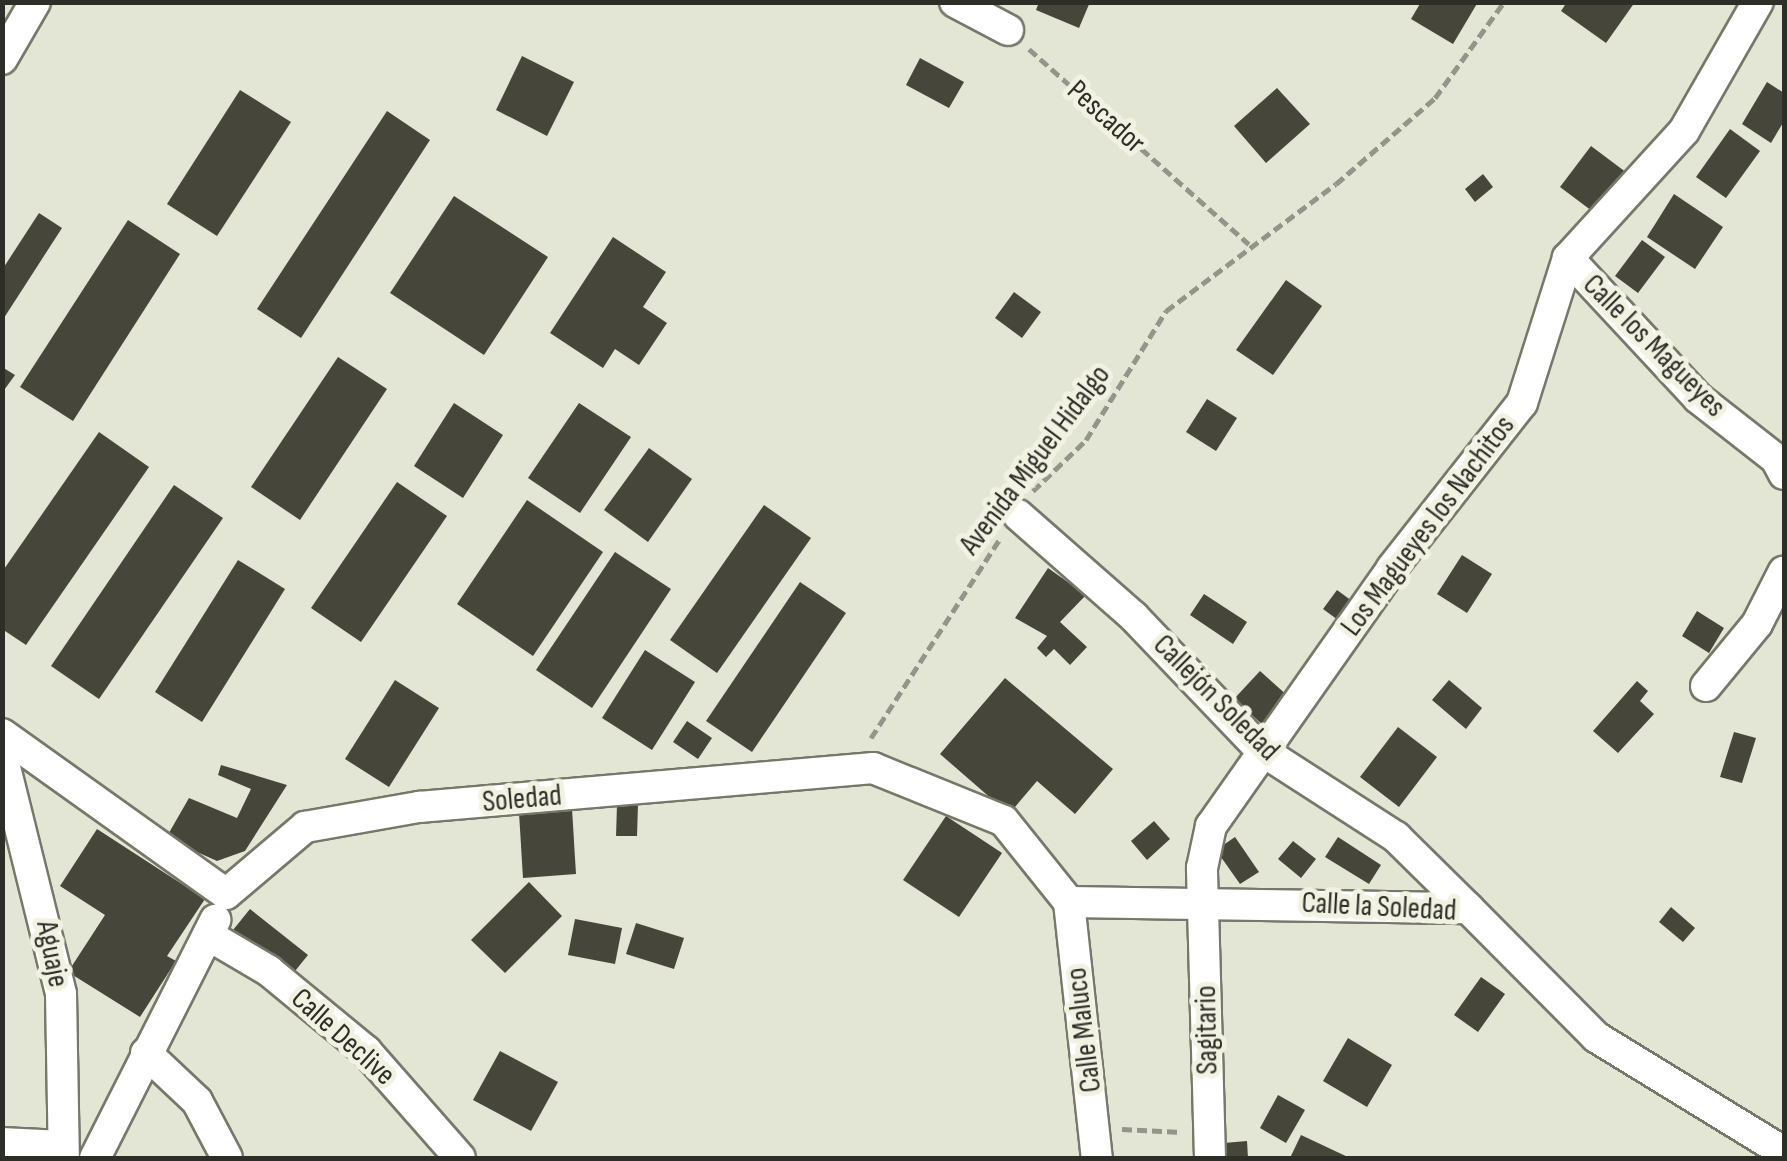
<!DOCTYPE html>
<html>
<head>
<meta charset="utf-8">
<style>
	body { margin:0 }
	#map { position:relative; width:1787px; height:1161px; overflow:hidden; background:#e3e5d5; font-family:"Sofia Sans Condensed",sans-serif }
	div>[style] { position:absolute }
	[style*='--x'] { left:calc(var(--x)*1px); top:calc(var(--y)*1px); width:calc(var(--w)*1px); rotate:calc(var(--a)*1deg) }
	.building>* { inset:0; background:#46473a }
	.path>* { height:5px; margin-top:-2.5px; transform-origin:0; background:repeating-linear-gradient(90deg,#94958a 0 10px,transparent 0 15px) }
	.roads { filter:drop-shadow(2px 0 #767869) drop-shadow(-2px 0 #767869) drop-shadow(0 2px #767869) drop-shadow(0 -2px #767869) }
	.street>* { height:30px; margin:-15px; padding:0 15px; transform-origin:15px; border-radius:15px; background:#fff }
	span { translate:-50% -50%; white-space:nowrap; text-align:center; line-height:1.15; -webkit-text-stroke:10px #f1f2e2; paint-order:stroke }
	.street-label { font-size:30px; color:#2d2e28 }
	.frame { position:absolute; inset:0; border:5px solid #2d2e28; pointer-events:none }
</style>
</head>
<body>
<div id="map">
	<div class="building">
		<i style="clip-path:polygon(1039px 2px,1090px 2px,1079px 28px,1036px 10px)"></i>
		<i style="clip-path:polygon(1421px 2px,1478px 2px,1453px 44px,1411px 19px)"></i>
		<i style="clip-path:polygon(1567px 2px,1635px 2px,1606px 43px,1561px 11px)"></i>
		<i style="clip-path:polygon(522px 56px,574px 82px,547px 136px,496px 110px)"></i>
		<i style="clip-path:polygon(920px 58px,964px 82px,949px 108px,906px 85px)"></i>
		<i style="clip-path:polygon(1767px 82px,1784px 93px,1784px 121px,1771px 143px,1742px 124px)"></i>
		<i style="clip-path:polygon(1277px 88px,1310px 124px,1266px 163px,1234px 126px)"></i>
		<i style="clip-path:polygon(240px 90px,291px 122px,217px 236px,167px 204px)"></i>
		<i style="clip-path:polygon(387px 111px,430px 140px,301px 338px,257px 309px)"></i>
		<i style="clip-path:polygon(1730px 129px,1760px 151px,1726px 198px,1696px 177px)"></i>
		<i style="clip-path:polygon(1591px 146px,1627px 173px,1596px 214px,1560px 187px)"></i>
		<i style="clip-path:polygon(1483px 174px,1493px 187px,1475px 202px,1465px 189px)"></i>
		<i style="clip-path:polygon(1674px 194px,1723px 227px,1695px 269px,1647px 237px)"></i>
		<i style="clip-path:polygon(454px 196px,548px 257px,484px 355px,390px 293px)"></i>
		<i style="clip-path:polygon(39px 213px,62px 228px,2px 321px,2px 270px)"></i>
		<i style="clip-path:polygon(128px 220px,180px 254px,73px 421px,20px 387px)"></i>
		<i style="clip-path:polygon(613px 237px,666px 272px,643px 307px,667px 323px,639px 365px,615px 349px,603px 368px,550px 333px)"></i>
		<i style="clip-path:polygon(1642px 240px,1665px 257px,1638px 293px,1615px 276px)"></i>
		<i style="clip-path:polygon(1286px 280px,1322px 306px,1273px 375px,1236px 350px)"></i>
		<i style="clip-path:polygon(1014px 292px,1041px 312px,1022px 338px,995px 318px)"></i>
		<i style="clip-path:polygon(338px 357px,387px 389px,300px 520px,251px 487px)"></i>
		<i style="clip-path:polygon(2px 367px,15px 375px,2px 393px)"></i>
		<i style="clip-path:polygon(1207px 399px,1237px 418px,1216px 451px,1186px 432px)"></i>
		<i style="clip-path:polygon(454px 403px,503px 435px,463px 498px,414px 466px)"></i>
		<i style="clip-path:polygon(579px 403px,631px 437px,580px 513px,528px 478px)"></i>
		<i style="clip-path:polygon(99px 432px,149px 467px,26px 645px,2px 629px,2px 572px)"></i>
		<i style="clip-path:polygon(649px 448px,692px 479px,648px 542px,604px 510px)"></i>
		<i style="clip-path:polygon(397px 482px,447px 516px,361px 642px,311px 608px)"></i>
		<i style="clip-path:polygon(174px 485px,223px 518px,99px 699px,51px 666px)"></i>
		<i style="clip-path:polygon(527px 500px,603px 552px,533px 656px,457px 604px)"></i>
		<i style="clip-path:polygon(764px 505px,811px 538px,717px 673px,670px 640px)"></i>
		<i style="clip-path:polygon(615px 552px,671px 589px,592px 708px,536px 670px)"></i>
		<i style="clip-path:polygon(1462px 555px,1492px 574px,1467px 613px,1437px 594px)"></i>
		<i style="clip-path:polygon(238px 560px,285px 589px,202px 722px,155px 692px)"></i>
		<i style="clip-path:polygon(1048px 568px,1086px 595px,1060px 622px,1087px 647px,1070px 665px,1054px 649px,1046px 657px,1037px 648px,1047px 636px,1015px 618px)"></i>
		<i style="clip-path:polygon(800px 582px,846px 613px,752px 752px,706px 721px)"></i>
		<i style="clip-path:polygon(1337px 590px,1352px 601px,1338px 620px,1323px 609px)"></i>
		<i style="clip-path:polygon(1204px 594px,1247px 622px,1233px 644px,1190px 615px)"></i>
		<i style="clip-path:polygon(1697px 611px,1724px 628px,1709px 653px,1682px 636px)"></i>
		<i style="clip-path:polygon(645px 650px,695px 682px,652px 750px,602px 718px)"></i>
		<i style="clip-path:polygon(1260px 671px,1289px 697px,1263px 725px,1234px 699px)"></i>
		<i style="clip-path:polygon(1005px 678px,1113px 769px,1075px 814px,1037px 781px,1009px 814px,940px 754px)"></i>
		<i style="clip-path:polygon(395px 680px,439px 708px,389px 787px,345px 759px)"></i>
		<i style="clip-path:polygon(1449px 680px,1482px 708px,1466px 729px,1432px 700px)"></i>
		<i style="clip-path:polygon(1637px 681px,1648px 691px,1640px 701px,1654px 714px,1618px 753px,1593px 731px)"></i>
		<i style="clip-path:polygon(687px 721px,712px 738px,698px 759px,673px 742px)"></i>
		<i style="clip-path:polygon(1398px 727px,1437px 757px,1399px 807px,1360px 777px)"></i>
		<i style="clip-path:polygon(1734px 732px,1756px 738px,1742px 783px,1720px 777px)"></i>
		<i style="clip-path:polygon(221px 765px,287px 785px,245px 851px,217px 861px,166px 838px,189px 798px,237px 818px,251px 789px,218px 775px)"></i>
		<i style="clip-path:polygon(617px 804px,638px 805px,637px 836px,616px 836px)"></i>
		<i style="clip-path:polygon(572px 809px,576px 874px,523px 878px,519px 813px)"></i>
		<i style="clip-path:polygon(946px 816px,1002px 853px,959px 917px,903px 880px)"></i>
		<i style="clip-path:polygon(1154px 821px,1170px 839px,1147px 860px,1131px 841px)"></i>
		<i style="clip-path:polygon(97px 829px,205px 899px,167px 956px,176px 961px,140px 1017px,68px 972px,105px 915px,60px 886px)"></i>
		<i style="clip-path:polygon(1235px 837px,1259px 872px,1240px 884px,1216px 850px)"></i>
		<i style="clip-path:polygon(1338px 837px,1381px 865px,1369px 884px,1325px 857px)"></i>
		<i style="clip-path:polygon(1293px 841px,1316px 859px,1301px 878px,1278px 859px)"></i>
		<i style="clip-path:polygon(529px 882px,562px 916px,505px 973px,471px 940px)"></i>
		<i style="clip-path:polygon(1671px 907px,1695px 928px,1683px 942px,1659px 922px)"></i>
		<i style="clip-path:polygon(250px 909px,308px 955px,291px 976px,233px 930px)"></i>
		<i style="clip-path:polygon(575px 919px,622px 928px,615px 964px,568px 955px)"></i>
		<i style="clip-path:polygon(636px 923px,684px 938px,674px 969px,626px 954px)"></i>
		<i style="clip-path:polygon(1481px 977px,1505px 994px,1478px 1032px,1454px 1015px)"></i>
		<i style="clip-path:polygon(1348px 1038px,1392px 1065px,1367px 1107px,1323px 1081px)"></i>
		<i style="clip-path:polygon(500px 1051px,558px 1082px,531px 1131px,473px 1100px)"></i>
		<i style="clip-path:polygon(1278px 1095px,1305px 1110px,1286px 1143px,1260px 1128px)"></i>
		<i style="clip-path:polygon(1301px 1135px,1350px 1158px,1290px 1158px)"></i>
		<i style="clip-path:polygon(1247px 1141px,1248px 1158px,1226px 1158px,1224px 1143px)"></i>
	</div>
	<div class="path">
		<i style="--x:1029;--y:49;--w:294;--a:41.6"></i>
		<i style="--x:1033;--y:491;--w:74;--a:-43.9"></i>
		<i style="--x:1086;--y:440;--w:152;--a:-58.2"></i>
		<i style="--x:1166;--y:311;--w:212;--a:-36.8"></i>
		<i style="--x:1336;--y:184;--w:131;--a:-41"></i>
		<i style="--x:1435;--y:98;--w:118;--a:-54.3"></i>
		<i style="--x:871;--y:738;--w:239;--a:-57.1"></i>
		<i style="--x:1122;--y:1129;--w:59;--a:2.9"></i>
	</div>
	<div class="roads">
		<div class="street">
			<i style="--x:955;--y:2;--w:60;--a:27.8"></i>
			<i style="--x:2;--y:59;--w:66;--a:-59.9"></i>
			<i style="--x:1568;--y:258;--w:191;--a:47.1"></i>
			<i style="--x:1698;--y:398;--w:99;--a:38"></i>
			<i style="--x:1776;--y:459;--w:17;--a:62"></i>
			<i style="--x:1018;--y:515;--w:154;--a:41.3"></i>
			<i style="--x:1134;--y:617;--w:184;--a:46.3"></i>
			<i style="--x:1261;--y:750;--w:161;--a:32.8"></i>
			<i style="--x:1396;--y:837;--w:101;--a:44.6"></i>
			<i style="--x:1706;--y:686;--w:80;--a:-50.6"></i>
			<i style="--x:1757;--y:624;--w:59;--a:-63"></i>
			<i style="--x:2;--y:734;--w:275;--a:35.5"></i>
			<i style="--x:226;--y:894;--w:104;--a:-40.3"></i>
			<i style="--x:305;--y:827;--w:116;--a:-10"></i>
			<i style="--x:419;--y:807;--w:456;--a:-4.9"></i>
			<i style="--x:873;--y:768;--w:141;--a:22"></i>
			<i style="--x:1004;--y:821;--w:104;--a:51.3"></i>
			<i style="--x:2;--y:755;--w:246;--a:76.1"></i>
			<i style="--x:61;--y:994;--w:164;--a:89"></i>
			<i style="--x:1069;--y:902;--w:399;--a:0.9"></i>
			<i style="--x:1468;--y:908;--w:182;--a:45.2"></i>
			<i style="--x:1596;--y:1037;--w:220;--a:31.5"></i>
			<i style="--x:1069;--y:902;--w:258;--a:83.8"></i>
			<i style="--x:208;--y:935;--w:71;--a:30.5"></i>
			<i style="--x:269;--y:971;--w:126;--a:39.5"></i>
			<i style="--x:366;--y:1051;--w:142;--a:48.7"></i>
			<i style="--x:146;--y:1053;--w:70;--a:43.3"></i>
			<i style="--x:197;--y:1101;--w:64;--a:62.2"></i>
			<i style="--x:2;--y:1143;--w:60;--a:2.9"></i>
			<i style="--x:95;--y:1158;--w:267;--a:-63.2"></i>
			<i style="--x:1210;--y:1158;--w:290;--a:-91.6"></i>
			<i style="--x:1202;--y:868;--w:43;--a:-77.9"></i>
			<i style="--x:1211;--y:826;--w:315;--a:-54.9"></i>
			<i style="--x:1392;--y:568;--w:210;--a:-51.8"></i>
			<i style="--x:1522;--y:403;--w:152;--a:-72.4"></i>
			<i style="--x:1568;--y:258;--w:172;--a:-47.6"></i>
			<i style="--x:1684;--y:131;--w:149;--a:-60.2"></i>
		</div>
	</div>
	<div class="street-label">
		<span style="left:1106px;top:117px;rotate:42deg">Pescador</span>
		<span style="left:1654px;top:346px;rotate:45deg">Calle los Magueyes</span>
		<span style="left:1035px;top:460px;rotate:-53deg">Avenida Miguel Hidalgo</span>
		<span style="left:1428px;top:526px;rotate:-53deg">Los Magueyes los Nachitos</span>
		<span style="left:1216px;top:698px;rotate:45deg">Callejón Soledad</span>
		<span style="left:522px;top:799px;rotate:-5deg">Soledad</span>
		<span style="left:1379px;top:907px;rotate:3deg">Calle la Soledad</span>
		<span style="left:52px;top:954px;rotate:79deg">Aguaje</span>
		<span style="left:1084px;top:1030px;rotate:-97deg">Calle Maluco</span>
		<span style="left:1207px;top:1030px;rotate:-91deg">Sagitario</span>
		<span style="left:343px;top:1037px;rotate:42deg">Calle Declive</span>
	</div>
	<div class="frame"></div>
</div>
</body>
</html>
